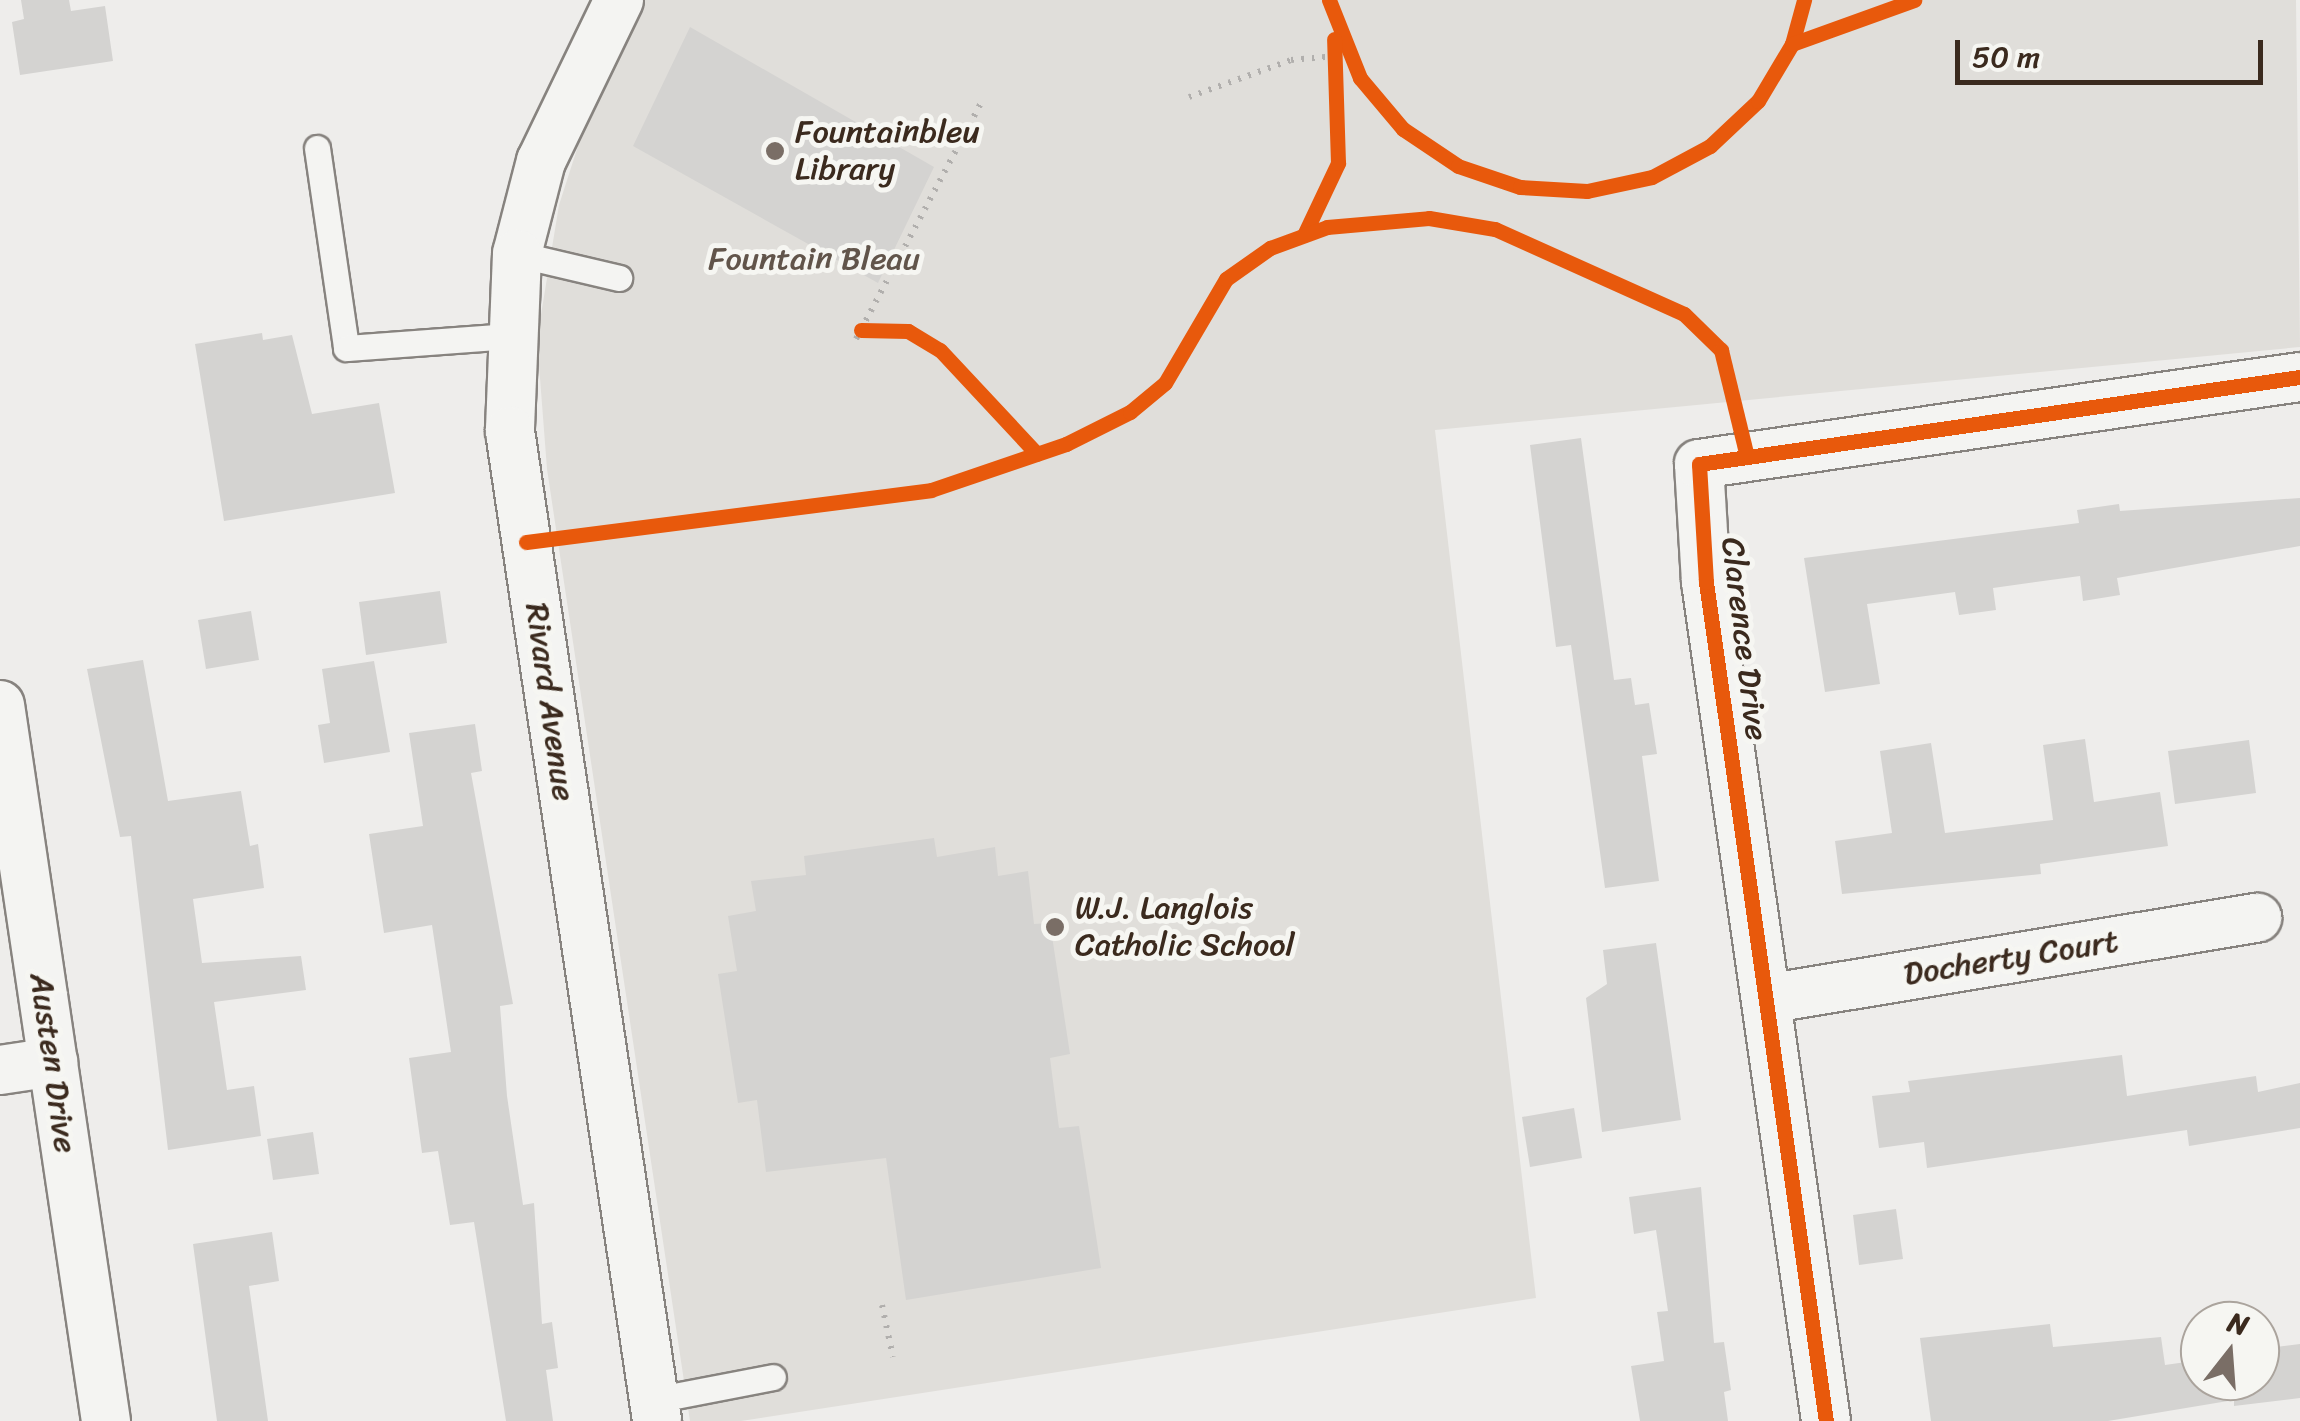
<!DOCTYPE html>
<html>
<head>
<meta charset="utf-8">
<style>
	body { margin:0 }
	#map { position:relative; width:2300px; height:1421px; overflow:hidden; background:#eeedeb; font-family:Sriracha,sans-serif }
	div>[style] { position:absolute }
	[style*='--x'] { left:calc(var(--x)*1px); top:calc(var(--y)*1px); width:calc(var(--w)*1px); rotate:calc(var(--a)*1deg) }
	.built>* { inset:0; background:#e0deda }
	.building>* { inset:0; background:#d4d3d1 }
	.path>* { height:6px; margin-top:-3px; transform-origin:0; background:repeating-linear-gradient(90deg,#b1afad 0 2.5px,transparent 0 10.5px) }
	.roads { filter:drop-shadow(2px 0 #87837f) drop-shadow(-2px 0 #87837f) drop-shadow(0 2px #87837f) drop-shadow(0 -2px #87837f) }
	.service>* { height:25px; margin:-12.5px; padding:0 12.5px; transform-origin:12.5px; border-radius:12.5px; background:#f4f4f2 }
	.minor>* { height:48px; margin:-24px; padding:0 24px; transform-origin:24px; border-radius:24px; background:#f4f4f2 }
	.cycleway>* { height:15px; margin:-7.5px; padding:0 7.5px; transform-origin:7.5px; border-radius:7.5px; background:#e8590c }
	.dots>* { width:28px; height:28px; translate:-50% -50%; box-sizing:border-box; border:5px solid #f6f6f2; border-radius:50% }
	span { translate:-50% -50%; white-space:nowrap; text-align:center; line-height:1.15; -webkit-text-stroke:10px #f6f6f2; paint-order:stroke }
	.poi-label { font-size:32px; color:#3b2a1e }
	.left { translate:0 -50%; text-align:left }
	.park-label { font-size:32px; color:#61544a }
	.street-label { font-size:32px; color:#3b2a1e }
	.north { position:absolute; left:2180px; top:1301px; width:100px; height:100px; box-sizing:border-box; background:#f6f6f2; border:2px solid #aba49d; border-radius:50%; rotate:17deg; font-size:28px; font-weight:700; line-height:40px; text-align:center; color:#3b2a1e }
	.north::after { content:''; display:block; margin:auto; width:35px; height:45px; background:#7a6e66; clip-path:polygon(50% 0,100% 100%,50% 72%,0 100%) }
	.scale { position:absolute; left:1955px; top:40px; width:308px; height:45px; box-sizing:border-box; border:5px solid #3b2a1e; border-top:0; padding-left:12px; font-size:30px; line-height:35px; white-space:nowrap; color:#3b2a1e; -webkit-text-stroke:8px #f6f6f2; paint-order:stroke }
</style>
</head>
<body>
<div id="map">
	<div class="built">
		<i style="clip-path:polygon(644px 0,2296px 0,2300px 347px,1435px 430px,1536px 1298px,741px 1421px,690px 1421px,547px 469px,537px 339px,559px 205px,596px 90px)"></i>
	</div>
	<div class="building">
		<i style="clip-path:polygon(21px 0,69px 0,71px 11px,105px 6px,113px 61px,20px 75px,12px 22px,24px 19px)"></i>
		<i style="clip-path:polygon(690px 27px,934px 167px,878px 283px,633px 146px)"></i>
		<i style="clip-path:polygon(262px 333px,263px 340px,292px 335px,312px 414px,379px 403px,395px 493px,224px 521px,195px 344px)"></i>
		<i style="clip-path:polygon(1581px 438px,1614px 680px,1631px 678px,1635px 705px,1649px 703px,1657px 754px,1642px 756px,1659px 881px,1605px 888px,1571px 645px,1556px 647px,1530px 445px)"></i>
		<i style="clip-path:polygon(2300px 498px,2300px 546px,2117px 578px,2120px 595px,2083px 601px,2080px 576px,1993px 588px,1996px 610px,1959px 615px,1955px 592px,1867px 604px,1880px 684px,1825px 692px,1804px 558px,2079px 523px,2077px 510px,2119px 504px,2120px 511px)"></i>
		<i style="clip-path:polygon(440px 591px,447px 643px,366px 655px,359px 602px)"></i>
		<i style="clip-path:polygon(251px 611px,259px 660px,206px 669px,198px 620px)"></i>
		<i style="clip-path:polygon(143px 660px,168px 801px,241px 791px,250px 846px,258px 844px,264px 888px,193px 899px,202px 963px,301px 956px,306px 990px,214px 1002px,227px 1090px,254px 1086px,261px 1136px,168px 1150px,131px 836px,120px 837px,87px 669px)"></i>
		<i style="clip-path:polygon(374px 661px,390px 752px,324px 763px,318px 725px,330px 723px,322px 669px)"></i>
		<i style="clip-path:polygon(475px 724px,482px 771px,471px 773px,513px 1004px,500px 1006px,507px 1096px,523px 1205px,534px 1203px,542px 1324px,552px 1322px,558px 1368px,546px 1370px,553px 1421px,506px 1421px,474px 1222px,450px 1225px,438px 1151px,422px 1153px,409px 1058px,451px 1052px,432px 925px,384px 933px,369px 834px,423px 826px,409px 733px)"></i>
		<i style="clip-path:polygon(2085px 739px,2094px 802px,2160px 792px,2168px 846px,2040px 864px,2041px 874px,1842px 894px,1835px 841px,1892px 833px,1880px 751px,1931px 743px,1945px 833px,2053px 820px,2043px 745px)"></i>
		<i style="clip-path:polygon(2249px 740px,2256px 793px,2175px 804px,2168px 751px)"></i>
		<i style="clip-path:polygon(934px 838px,937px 857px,995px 847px,998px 876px,1028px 871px,1034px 924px,1050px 923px,1070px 1054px,1050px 1058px,1059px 1128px,1079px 1126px,1101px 1268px,906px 1300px,886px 1158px,766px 1172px,757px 1100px,738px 1103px,718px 974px,737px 971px,728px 916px,756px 911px,751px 881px,806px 875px,804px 856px)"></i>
		<i style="clip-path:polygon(1656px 943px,1681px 1120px,1602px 1132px,1586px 998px,1607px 984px,1603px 950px)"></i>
		<i style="clip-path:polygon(2122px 1055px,2127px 1096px,2256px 1076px,2258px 1092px,2300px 1083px,2300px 1128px,2189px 1146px,2187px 1130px,1927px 1168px,1924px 1142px,1879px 1148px,1872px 1096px,1910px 1092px,1908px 1081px)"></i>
		<i style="clip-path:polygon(1574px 1108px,1582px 1158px,1530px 1167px,1522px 1117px)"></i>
		<i style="clip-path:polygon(313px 1132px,319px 1174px,273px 1180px,267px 1139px)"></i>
		<i style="clip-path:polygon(1701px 1187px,1714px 1343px,1724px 1342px,1731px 1390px,1724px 1392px,1728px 1421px,1640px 1421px,1631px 1366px,1664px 1361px,1657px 1312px,1668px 1311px,1656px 1230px,1634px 1234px,1629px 1197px)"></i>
		<i style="clip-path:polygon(1896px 1209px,1903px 1259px,1859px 1265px,1853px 1215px)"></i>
		<i style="clip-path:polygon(272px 1232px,279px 1281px,249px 1286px,268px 1421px,217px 1421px,193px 1244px)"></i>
		<i style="clip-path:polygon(2050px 1324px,2053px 1347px,2161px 1337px,2165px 1365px,2200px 1360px,2200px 1381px,2260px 1381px,2260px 1349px,2300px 1344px,2300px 1398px,2234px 1406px,2234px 1400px,2108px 1421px,1931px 1421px,1920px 1338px)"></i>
	</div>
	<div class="path">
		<i style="--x:1189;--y:97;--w:109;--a:-19.9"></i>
		<i style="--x:1291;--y:60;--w:45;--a:-5.1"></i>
		<i style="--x:856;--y:339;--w:269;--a:-62.1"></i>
		<i style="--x:882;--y:1305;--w:53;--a:78.1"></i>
	</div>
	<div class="roads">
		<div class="service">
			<i style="--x:317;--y:148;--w:202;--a:81.7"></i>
			<i style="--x:346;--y:348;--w:162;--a:-4.2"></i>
			<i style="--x:517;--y:254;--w:105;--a:13.2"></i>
			<i style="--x:654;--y:1400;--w:121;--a:-10.9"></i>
		</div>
		<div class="minor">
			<i style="--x:619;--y:0;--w:179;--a:115.8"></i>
			<i style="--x:541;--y:161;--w:96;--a:104.5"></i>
			<i style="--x:517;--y:254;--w:177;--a:92.3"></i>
			<i style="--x:510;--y:431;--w:1001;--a:81.55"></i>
			<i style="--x:0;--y:705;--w:724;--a:81.58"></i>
			<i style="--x:1766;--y:999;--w:498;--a:-9.4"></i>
			<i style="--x:0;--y:1070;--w:54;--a:-8.6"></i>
			<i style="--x:1826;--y:1421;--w:848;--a:-98.14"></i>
			<i style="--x:1706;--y:582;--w:118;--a:-93.4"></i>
			<i style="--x:1699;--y:464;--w:607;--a:-8.24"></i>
		</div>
	</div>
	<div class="cycleway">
		<i style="--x:1329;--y:0;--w:84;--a:68.3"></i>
		<i style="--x:1360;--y:78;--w:67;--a:49.9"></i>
		<i style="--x:1403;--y:129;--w:66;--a:33.9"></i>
		<i style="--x:1458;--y:166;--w:65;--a:18.7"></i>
		<i style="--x:1520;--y:187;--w:67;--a:3.4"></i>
		<i style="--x:1587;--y:191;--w:66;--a:-12.2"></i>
		<i style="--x:1652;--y:177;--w:66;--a:-28.1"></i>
		<i style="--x:1710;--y:146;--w:66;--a:-43.2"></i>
		<i style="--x:1758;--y:101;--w:66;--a:-59.2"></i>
		<i style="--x:1792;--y:44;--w:46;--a:-74.7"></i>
		<i style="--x:1792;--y:44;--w:130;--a:-19.8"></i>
		<i style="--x:1304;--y:235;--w:80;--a:-64.7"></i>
		<i style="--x:1338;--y:163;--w:124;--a:-91.8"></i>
		<i style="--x:861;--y:330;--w:47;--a:1.2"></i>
		<i style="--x:908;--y:331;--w:37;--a:31"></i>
		<i style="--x:940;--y:350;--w:142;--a:47"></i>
		<i style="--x:526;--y:542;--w:408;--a:-7.3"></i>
		<i style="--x:931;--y:490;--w:143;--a:-18.8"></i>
		<i style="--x:1066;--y:444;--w:72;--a:-26.6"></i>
		<i style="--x:1130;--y:412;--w:45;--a:-39.6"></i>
		<i style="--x:1165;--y:383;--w:121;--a:-59.6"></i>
		<i style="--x:1226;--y:279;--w:54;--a:-35.2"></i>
		<i style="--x:1270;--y:248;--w:61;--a:-20.2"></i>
		<i style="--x:1327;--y:227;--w:102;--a:-5"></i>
		<i style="--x:1429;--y:218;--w:67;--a:9.5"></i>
		<i style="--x:1495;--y:229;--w:207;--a:24.2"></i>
		<i style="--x:1684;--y:314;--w:52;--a:44.2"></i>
		<i style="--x:1721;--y:350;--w:110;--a:76.3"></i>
		<i style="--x:1826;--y:1421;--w:848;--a:-98.14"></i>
		<i style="--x:1706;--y:582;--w:118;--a:-93.4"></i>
		<i style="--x:1699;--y:464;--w:607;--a:-8.24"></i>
	</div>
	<div class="dots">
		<i style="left:775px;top:151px;background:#7a6e66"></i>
		<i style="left:1055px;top:927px;background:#7a6e66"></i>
	</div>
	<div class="poi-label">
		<span class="left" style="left:795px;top:151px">Fountainbleu<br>Library</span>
		<span class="left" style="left:1075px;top:927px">W.J. Langlois<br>Catholic School</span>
	</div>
	<div class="park-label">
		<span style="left:814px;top:259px">Fountain Bleau</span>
	</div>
	<div class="street-label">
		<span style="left:1744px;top:639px;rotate:83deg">Clarence Drive</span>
		<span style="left:550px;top:702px;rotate:82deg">Rivard Avenue</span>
		<span style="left:2011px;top:958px;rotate:-9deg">Docherty Court</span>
		<span style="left:53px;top:1063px;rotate:82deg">Austen Drive</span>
	</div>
	<div class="north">N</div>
	<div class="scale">50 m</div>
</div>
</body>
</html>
